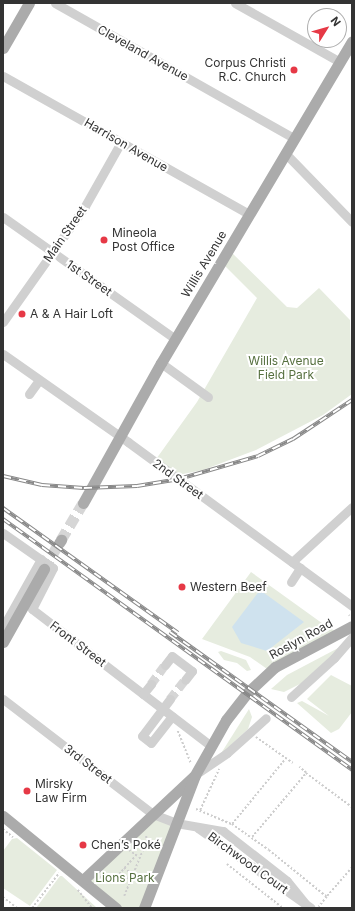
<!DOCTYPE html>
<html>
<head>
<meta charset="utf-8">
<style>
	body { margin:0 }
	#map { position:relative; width:355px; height:911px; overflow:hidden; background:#fff; font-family:Inter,sans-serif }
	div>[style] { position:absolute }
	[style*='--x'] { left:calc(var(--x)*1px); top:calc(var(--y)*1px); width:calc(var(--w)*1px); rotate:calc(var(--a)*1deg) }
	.green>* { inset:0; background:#e6ecdf }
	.water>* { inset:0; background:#cfe2ee }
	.minor-tunnel>* { height:9px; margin-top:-4.5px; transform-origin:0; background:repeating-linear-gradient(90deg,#d6d6d6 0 9px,transparent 0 13.5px) }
	.major-tunnel>* { height:11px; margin-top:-5.5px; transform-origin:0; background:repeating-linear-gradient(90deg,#d6d6d6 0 11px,transparent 0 16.5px) }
	.path>* { height:1.5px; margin-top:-0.75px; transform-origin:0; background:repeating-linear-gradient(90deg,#cdcdcd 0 2px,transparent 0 4px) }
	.minor>* { height:9px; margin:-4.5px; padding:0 4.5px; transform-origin:4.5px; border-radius:4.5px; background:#d0d0d0 }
	.major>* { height:11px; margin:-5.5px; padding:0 5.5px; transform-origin:5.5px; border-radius:5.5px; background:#ababab }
	.rail>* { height:4px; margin-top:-2px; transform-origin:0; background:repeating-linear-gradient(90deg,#fff 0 8px,#888 0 16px); box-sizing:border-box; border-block:1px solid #888 }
	.dots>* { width:11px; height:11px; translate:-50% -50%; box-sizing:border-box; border:2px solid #fff; border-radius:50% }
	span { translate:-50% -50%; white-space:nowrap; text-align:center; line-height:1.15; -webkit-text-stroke:4px #fff; paint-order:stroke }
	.street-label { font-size:12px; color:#333 }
	.poi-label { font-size:12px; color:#333 }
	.right { translate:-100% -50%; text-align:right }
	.left { translate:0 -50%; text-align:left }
	.park-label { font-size:12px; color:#56703f }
	.frame { position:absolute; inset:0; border:4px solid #333; pointer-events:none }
	.north { position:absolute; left:307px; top:8px; width:40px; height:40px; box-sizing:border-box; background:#fff; border:1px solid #adadad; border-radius:50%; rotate:53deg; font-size:11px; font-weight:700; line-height:16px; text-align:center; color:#333 }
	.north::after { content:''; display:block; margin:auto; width:14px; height:18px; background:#e63946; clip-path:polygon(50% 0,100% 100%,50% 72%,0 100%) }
</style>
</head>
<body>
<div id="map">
	<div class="green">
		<i style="clip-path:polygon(228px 249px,287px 307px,297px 308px,319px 288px,350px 320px,352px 394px,323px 415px,256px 450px,203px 470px,173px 476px,154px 462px,197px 402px,257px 298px,221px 262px)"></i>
		<i style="clip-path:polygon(251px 572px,319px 621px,338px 633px,270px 671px,250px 657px,202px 639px)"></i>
		<i style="clip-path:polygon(342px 646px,302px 683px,284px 692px,271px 689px,287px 675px)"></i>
		<i style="clip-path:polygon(221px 651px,246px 660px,251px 670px,247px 671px,237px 663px,224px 660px,218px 652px)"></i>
		<i style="clip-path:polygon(331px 675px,352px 686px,352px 712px,339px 729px,331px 733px,297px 703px,302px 701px,329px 716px,307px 699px)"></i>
		<i style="clip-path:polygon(249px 709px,252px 717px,248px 729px,220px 755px)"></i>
		<i style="clip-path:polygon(153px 814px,176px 823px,144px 908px,116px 908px,83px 880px)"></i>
		<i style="clip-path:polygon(17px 838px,57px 870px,30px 906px,3px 888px,3px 851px,12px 839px)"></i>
		<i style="clip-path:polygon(60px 876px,62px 876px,97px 908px,36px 908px)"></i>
	</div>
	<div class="water">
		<i style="clip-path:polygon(260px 590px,304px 622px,267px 651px,241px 643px,232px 627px)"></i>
	</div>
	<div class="minor-tunnel">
		<i style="--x:151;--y:684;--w:24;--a:-54"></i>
		<i style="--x:170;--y:699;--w:24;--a:-52"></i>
	</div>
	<div class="major-tunnel">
		<i style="--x:61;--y:540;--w:43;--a:-59.3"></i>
		<i style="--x:44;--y:569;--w:30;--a:-60"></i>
	</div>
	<div class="path">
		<i style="--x:349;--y:615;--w:1;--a:45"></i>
		<i style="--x:178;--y:731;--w:35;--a:68"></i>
		<i style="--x:256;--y:737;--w:45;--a:35.1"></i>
		<i style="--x:306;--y:773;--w:57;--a:36.5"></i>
		<i style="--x:196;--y:809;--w:39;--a:23"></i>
		<i style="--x:232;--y:824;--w:45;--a:35.1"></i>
		<i style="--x:269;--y:850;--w:75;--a:39"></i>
		<i style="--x:327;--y:897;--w:13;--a:129"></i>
		<i style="--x:200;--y:810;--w:45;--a:-65.1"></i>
		<i style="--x:232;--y:824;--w:85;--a:-50.7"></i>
		<i style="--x:3;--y:829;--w:13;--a:39"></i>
		<i style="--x:252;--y:837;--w:84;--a:-49.8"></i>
		<i style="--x:306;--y:773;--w:9;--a:-139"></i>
		<i style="--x:129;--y:850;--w:12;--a:35"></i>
		<i style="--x:227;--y:864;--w:71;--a:38.2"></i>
		<i style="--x:124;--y:868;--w:11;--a:34"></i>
		<i style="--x:119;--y:874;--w:25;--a:-48"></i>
		<i style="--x:100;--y:877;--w:19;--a:-9"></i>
		<i style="--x:119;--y:874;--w:12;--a:24"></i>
		<i style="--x:78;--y:890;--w:23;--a:52"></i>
		<i style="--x:124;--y:896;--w:58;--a:-67.8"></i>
		<i style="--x:146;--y:842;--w:7;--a:-90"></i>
		<i style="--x:327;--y:896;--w:38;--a:-49"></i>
		<i style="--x:3;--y:897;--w:18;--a:38"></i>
		<i style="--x:32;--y:908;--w:44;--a:-52.4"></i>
	</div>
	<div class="minor">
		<i style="--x:55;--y:3;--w:274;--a:29.5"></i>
		<i style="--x:235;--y:3;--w:120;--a:29.3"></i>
		<i style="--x:3;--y:76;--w:282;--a:29.3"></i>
		<i style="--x:285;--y:153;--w:96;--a:45.8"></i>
		<i style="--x:3;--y:217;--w:211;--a:35.3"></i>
		<i style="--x:3;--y:322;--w:142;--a:-54.7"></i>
		<i style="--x:85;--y:206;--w:73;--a:-60.6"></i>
		<i style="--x:3;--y:354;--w:153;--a:35.1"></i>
		<i style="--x:128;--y:442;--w:278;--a:36.2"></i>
		<i style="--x:161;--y:363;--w:58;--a:35.9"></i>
		<i style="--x:29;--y:394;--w:17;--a:-54"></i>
		<i style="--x:3;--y:533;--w:61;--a:35"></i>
		<i style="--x:53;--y:568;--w:46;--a:117.1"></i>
		<i style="--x:32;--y:609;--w:224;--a:37.4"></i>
		<i style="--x:292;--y:562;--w:81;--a:-42.5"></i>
		<i style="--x:291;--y:582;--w:17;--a:-57"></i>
		<i style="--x:3;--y:627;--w:78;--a:-60.8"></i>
		<i style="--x:165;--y:665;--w:11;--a:-52"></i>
		<i style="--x:172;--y:656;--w:25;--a:37"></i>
		<i style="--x:192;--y:671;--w:11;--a:128"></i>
		<i style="--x:143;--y:694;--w:13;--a:-51"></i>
		<i style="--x:291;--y:697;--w:58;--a:-42.2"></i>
		<i style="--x:334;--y:658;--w:28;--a:-49"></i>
		<i style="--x:3;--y:699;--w:189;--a:37.5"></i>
		<i style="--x:153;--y:814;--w:25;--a:21"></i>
		<i style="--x:176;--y:823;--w:48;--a:9.7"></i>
		<i style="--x:223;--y:831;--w:81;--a:38"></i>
		<i style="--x:287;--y:881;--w:28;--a:51"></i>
		<i style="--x:170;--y:699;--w:46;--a:127.1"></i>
		<i style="--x:142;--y:736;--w:11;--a:38"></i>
		<i style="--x:151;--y:743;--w:34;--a:-52"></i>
		<i style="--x:196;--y:774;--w:37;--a:-34"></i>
		<i style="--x:227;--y:753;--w:52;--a:-41.9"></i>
		<i style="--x:198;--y:828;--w:138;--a:35.3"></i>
	</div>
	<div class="major">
		<i style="--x:3;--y:48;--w:52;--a:-60"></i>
		<i style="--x:83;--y:503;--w:160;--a:-60.9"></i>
		<i style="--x:161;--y:363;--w:374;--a:-59.3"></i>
		<i style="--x:59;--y:543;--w:4;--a:-56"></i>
		<i style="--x:3;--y:642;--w:84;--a:-60.7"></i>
		<i style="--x:3;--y:816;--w:146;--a:39.2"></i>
		<i style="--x:83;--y:880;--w:151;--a:-43.1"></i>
		<i style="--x:144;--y:908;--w:142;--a:-69"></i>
		<i style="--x:195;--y:775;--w:63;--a:-60.6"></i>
		<i style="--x:226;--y:720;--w:34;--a:-52"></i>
		<i style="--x:247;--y:693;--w:38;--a:-43"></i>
		<i style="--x:275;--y:667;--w:87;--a:-28"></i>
	</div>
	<div class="rail">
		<i style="--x:3;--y:476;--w:40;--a:13"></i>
		<i style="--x:42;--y:485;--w:42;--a:4.1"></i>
		<i style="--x:84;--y:488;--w:53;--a:-2.2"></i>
		<i style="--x:137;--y:486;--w:43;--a:-9.5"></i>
		<i style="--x:179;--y:479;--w:82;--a:-16.2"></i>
		<i style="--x:258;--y:456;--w:39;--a:-26"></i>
		<i style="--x:293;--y:439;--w:71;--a:-33.5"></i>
		<i style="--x:3;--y:508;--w:215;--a:35.5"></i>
		<i style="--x:3;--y:519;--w:430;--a:35.7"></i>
		<i style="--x:170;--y:632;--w:224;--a:35.5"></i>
	</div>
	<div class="dots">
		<i style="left:294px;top:70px;background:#e63946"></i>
		<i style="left:104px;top:240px;background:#e63946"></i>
		<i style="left:22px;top:314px;background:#e63946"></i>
		<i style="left:182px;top:587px;background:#e63946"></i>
		<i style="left:27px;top:791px;background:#e63946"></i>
		<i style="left:83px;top:845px;background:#e63946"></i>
	</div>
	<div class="street-label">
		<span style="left:143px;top:53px;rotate:29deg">Cleveland Avenue</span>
		<span style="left:126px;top:145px;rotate:30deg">Harrison Avenue</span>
		<span style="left:65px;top:234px;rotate:-55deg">Main Street</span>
		<span style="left:204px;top:264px;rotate:-59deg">Willis Avenue</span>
		<span style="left:89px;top:278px;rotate:35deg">1st Street</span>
		<span style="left:178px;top:479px;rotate:36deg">2nd Street</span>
		<span style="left:301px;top:639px;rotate:-29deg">Roslyn Road</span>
		<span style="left:78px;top:644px;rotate:37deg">Front Street</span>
		<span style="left:88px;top:764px;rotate:37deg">3rd Street</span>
		<span style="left:248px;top:863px;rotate:36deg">Birchwood Court</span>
	</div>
	<div class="poi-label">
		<span class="right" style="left:286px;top:70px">Corpus Christi<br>R.C. Church</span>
		<span class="left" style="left:112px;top:240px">Mineola<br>Post Office</span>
		<span class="left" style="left:30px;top:314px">A &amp; A Hair Loft</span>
		<span class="left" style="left:190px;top:587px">Western Beef</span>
		<span class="left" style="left:35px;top:791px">Mirsky<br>Law Firm</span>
		<span class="left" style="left:91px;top:845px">Chen’s Poké</span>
	</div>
	<div class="park-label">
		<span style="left:286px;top:368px">Willis Avenue<br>Field Park</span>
		<span style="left:125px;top:878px">Lions Park</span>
	</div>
	<div class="frame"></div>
	<div class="north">N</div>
</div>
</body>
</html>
